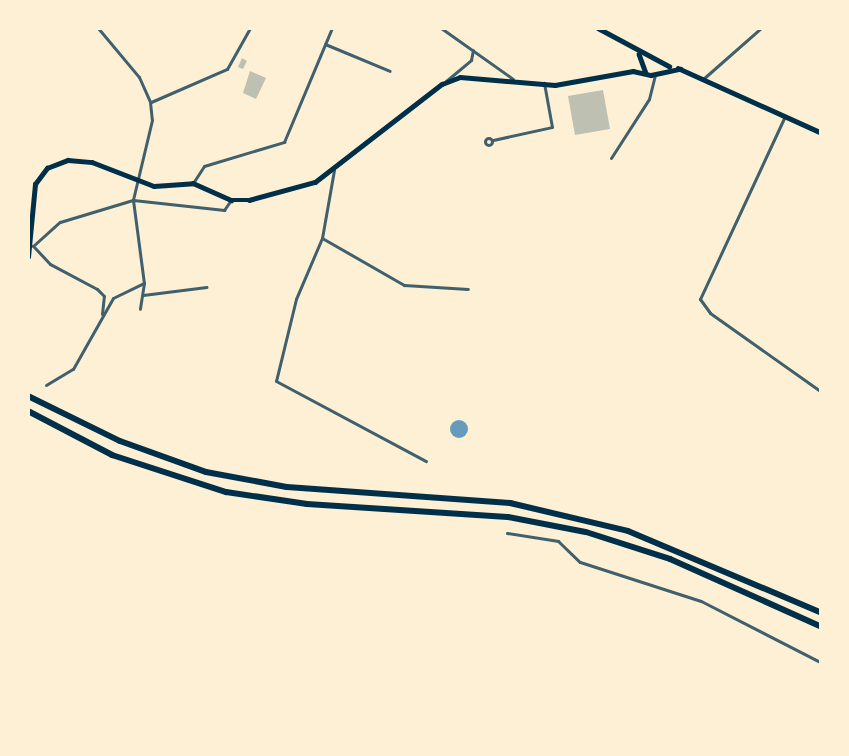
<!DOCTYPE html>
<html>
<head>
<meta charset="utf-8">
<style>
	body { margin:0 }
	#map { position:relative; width:849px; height:756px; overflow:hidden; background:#fdf0d5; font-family:"DM Sans",sans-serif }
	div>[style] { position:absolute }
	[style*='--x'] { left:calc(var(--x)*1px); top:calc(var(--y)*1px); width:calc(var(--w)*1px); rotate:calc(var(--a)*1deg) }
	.water>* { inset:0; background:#669bbc }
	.round { border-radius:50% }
	.building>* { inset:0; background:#bec0b2 }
	.minor>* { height:3px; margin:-1.5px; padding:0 1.5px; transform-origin:1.5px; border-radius:1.5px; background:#3f606c }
	.minor>.ring { margin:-1.5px; padding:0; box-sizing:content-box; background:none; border:3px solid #3f606c; border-radius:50% }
	.secondary>* { height:4.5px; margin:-2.25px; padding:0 2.25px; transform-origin:2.25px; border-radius:2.25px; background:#003049 }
	.motorway>* { height:6px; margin:-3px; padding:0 3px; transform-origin:3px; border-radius:3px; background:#003049 }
	span { translate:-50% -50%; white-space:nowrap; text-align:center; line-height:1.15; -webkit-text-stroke:5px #fdf0d5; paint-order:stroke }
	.frame { position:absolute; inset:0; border:30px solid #fdf0d5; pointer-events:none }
</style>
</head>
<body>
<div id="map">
	<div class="water">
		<i class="round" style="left:450px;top:420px;width:18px;height:18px"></i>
	</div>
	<div class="building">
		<i style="clip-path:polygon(242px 58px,247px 61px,243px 69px,238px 67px)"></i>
		<i style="clip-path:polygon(250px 71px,266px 78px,256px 99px,243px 93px)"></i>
		<i style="clip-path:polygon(603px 90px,610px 129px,575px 135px,568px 96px)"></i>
	</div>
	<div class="minor">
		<i style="--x:98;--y:28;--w:64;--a:50.1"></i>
		<i style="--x:139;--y:77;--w:27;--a:66"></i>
		<i style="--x:150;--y:102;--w:18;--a:84"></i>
		<i style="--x:152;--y:120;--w:82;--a:103.4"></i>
		<i style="--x:133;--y:200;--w:84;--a:82.5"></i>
		<i style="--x:144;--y:283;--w:26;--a:99"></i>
		<i style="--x:441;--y:28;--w:88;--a:35.3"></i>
		<i style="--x:325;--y:44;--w:70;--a:22.6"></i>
		<i style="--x:703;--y:79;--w:77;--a:-41.3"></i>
		<i style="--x:446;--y:81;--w:33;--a:-40"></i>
		<i style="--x:471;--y:60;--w:10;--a:-79"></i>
		<i style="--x:151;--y:102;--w:83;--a:-23.5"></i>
		<i style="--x:227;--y:69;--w:47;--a:-60.7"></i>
		<i style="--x:785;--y:116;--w:202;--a:114.9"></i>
		<i style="--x:700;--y:299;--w:17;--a:54"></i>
		<i style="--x:710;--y:313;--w:135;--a:35.3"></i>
		<i class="ring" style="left:485.5px;top:138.5px;width:4px;height:4px"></i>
		<i style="--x:493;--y:140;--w:60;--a:-12.4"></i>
		<i style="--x:552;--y:127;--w:45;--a:-100.3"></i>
		<i style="--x:611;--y:158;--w:70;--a:-57.2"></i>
		<i style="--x:649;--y:99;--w:25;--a:-76"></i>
		<i style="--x:334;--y:170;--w:69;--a:100"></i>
		<i style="--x:322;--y:238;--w:66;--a:113.1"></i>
		<i style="--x:296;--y:299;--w:84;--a:103.7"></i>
		<i style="--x:276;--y:381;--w:170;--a:28.1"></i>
		<i style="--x:193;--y:183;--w:20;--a:-57"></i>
		<i style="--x:204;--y:166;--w:84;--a:-16.7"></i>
		<i style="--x:284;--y:142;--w:124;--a:-67.2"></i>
		<i style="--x:322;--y:238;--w:95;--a:29.8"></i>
		<i style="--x:404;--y:285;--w:64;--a:3.6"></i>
		<i style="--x:143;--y:295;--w:64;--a:-7.2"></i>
		<i style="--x:102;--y:314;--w:18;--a:-84"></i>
		<i style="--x:104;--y:296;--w:10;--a:-135"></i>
		<i style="--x:97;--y:289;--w:53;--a:-152"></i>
		<i style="--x:50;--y:264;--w:25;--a:-133"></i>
		<i style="--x:33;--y:246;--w:36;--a:-42"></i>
		<i style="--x:60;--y:222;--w:76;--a:-16.8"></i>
		<i style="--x:133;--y:200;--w:92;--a:6.3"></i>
		<i style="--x:224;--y:210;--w:12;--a:-55"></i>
		<i style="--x:46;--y:385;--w:31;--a:-31"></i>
		<i style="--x:73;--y:369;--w:81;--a:-60.6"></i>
		<i style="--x:113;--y:298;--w:34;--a:-26"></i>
		<i style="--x:507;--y:533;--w:52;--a:8.9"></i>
		<i style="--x:558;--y:541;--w:30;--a:44"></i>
		<i style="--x:580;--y:562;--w:127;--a:17.9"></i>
		<i style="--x:701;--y:601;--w:134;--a:27.1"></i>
	</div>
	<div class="secondary">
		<i style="--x:598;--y:28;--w:81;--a:28.2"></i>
		<i style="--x:639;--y:54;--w:20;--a:70"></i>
		<i style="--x:678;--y:68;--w:156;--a:24.3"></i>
		<i style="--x:28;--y:257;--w:73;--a:-84.5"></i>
		<i style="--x:35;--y:184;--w:20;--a:-53"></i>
		<i style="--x:47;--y:168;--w:22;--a:-21"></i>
		<i style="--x:68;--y:160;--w:24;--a:5"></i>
		<i style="--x:92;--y:162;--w:66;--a:21.2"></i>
		<i style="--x:154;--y:186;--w:39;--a:-4"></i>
		<i style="--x:193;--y:183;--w:42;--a:24.1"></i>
		<i style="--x:231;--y:200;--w:18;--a:0"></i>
		<i style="--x:249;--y:200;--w:68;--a:-15.3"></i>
		<i style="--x:315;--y:182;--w:160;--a:-37.7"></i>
		<i style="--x:442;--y:84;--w:19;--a:-21"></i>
		<i style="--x:460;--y:77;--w:95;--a:4.8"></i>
		<i style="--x:555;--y:85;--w:79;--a:-10.2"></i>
		<i style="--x:633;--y:71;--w:18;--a:13"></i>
		<i style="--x:651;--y:75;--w:30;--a:-12"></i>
	</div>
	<div class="motorway">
		<i style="--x:28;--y:396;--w:102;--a:26.1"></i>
		<i style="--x:120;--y:441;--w:91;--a:19.8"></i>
		<i style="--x:206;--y:472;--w:82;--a:10.5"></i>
		<i style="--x:287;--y:487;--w:224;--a:4.1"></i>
		<i style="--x:510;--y:503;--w:121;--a:13.3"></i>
		<i style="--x:628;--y:531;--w:208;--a:22.9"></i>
		<i style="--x:28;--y:411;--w:95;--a:27.6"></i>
		<i style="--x:112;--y:455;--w:120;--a:18"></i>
		<i style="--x:226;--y:492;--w:82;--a:8.4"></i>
		<i style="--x:307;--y:504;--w:201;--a:3.7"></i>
		<i style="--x:508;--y:517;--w:79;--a:10.9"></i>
		<i style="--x:586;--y:532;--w:88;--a:17.8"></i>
		<i style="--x:670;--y:559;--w:164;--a:24.1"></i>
	</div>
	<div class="frame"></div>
</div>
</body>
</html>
